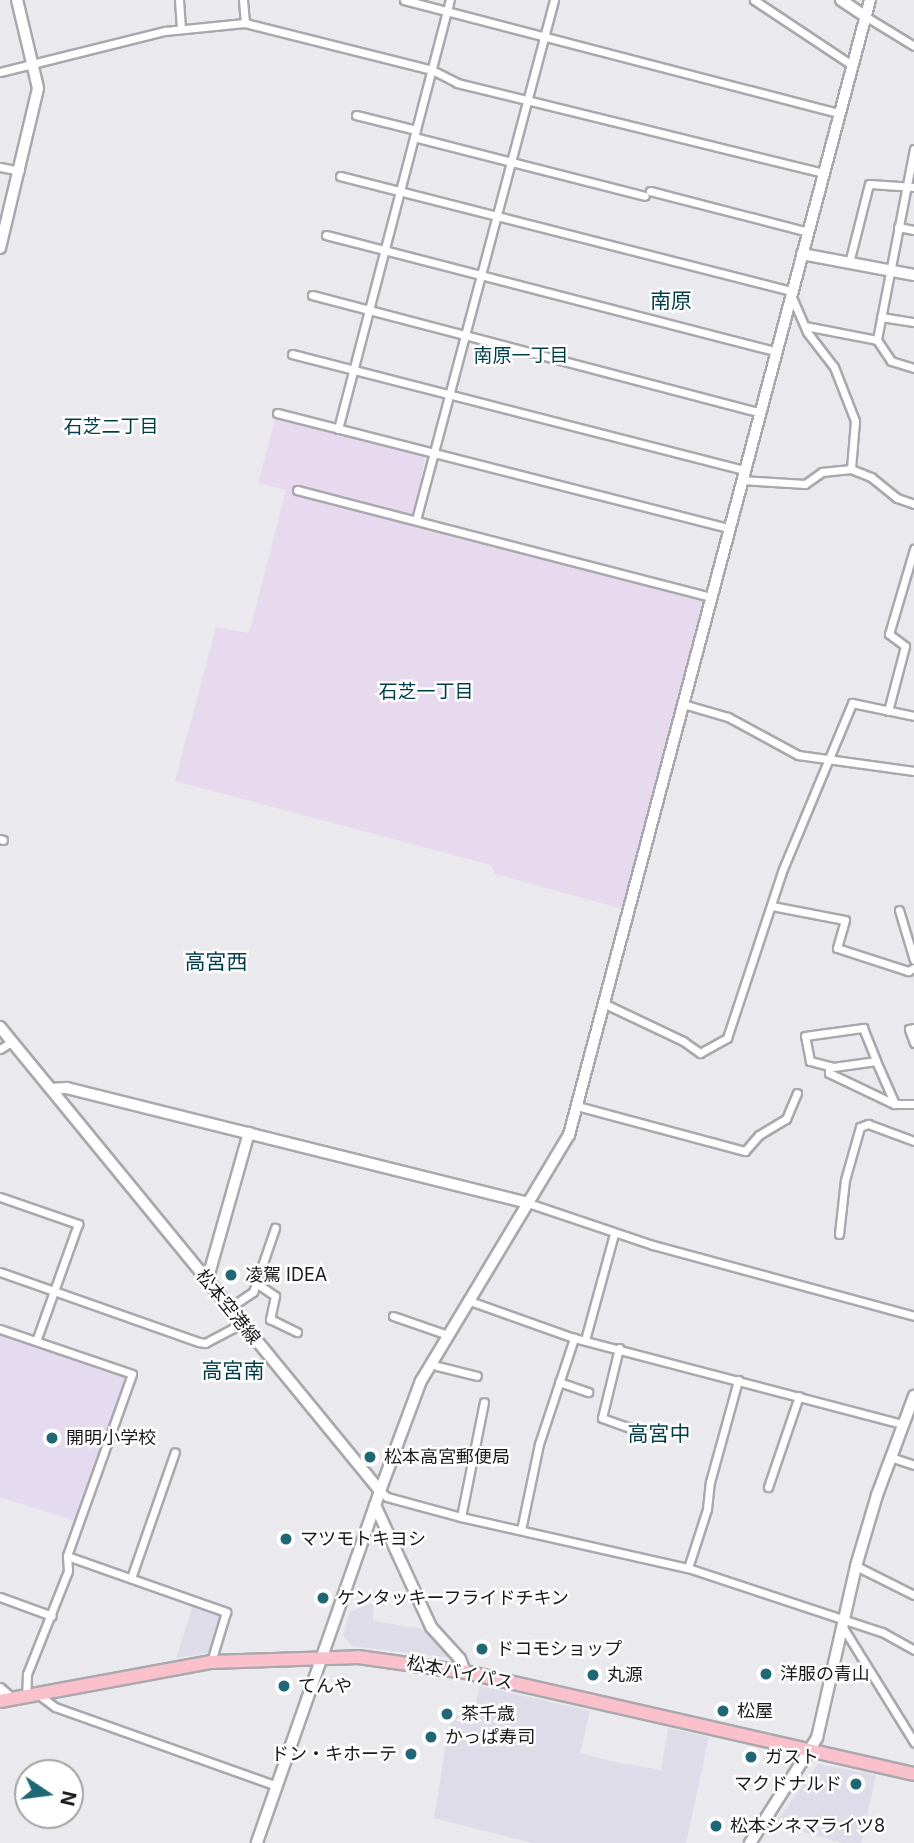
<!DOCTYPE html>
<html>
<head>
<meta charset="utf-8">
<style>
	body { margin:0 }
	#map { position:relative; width:914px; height:1843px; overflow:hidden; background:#e9e9ee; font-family:Inter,"Noto Sans JP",sans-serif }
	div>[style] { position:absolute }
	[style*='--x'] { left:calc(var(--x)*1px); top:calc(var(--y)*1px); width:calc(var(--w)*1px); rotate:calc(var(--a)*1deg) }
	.built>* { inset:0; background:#dedce9 }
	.industrial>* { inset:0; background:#e7daee }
	.education>* { inset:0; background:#e5dbf0 }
	.roads { filter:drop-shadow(2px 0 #a9a8ad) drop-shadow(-2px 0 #a9a8ad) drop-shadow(0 2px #a9a8ad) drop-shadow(0 -2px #a9a8ad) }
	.street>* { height:7px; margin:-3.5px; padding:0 3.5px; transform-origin:3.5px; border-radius:3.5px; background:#fff }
	.secondary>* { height:10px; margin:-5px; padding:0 5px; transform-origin:5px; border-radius:5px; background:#fff }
	.highway>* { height:12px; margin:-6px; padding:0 6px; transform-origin:6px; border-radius:6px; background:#fac0cb }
	.dots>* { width:19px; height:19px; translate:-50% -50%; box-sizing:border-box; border:4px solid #fff; border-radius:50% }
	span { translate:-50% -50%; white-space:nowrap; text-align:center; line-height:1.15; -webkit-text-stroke:5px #fff; paint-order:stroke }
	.poi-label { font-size:18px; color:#1a1a1c }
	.left { translate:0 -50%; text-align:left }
	.right { translate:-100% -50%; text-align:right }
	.street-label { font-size:18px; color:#1a1a1c }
	.neighbourhood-label { font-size:19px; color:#003d49 }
	.quarter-label { font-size:21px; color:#003d49 }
	.north { position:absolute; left:14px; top:1759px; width:70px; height:70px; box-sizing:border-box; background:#fff; border:2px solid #a3a3a4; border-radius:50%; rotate:103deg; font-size:19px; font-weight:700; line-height:28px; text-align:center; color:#1a1a1c }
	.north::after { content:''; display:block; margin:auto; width:24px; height:32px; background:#206776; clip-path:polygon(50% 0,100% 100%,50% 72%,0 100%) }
</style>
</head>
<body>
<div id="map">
	<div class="built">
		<i style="clip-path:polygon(194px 1603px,221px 1613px,208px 1653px,176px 1658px)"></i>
		<i style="clip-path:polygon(373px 1603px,373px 1621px,429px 1630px,452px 1658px,351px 1646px,343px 1635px,350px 1612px)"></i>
		<i style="clip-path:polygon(480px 1686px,590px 1711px,580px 1753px,619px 1763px,661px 1770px,668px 1728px,709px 1737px,686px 1843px,533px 1843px,434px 1818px,451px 1714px,472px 1716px)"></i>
		<i style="clip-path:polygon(818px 1764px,876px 1775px,861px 1843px,842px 1843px,775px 1824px)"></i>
	</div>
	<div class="industrial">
		<i style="clip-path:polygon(276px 416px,426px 453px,412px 521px,706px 598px,623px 909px,495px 874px,491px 865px,175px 781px,216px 627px,249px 633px,286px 490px,258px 483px)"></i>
	</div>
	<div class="education">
		<i style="clip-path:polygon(0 1331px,121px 1372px,125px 1379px,75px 1521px,0 1497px)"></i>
	</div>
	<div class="roads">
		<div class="street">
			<i style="--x:179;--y:0;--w:29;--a:86"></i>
			<i style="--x:243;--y:0;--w:23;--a:85"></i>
			<i style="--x:404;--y:0;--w:449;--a:14.6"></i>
			<i style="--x:754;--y:0;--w:118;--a:33.6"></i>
			<i style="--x:865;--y:16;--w:57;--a:31.5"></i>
			<i style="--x:0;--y:72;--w:170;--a:-14"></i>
			<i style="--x:165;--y:31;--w:80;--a:-5.7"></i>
			<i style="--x:245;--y:23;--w:193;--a:14.1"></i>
			<i style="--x:432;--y:70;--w:28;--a:27"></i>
			<i style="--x:457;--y:83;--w:378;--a:13.8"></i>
			<i style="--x:356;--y:115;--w:62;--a:14"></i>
			<i style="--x:414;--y:137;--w:238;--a:14.3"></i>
			<i style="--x:914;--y:149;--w:195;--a:101"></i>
			<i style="--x:877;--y:340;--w:25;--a:56"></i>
			<i style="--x:891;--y:361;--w:24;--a:17"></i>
			<i style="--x:0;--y:167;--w:20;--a:11"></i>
			<i style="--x:340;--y:176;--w:466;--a:14.3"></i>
			<i style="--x:650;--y:191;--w:163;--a:14.5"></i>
			<i style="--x:898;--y:227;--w:16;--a:11"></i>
			<i style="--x:326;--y:235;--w:464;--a:14.5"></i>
			<i style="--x:849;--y:263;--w:81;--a:-75.8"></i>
			<i style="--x:869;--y:184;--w:45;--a:3.8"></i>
			<i style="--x:312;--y:295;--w:462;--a:14.7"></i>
			<i style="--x:791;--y:295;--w:40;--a:66.6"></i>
			<i style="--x:807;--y:332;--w:44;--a:52.4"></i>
			<i style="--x:834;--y:367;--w:58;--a:68.7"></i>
			<i style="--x:855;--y:421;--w:48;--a:94.8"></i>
			<i style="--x:881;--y:317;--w:33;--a:9"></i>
			<i style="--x:805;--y:326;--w:73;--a:11"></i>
			<i style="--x:292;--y:354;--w:467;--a:14.4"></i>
			<i style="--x:277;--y:413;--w:466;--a:14.3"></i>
			<i style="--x:338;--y:429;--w:443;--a:-75.4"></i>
			<i style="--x:741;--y:480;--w:64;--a:3.6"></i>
			<i style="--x:805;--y:484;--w:21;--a:-35"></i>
			<i style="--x:822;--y:472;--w:29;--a:-6"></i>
			<i style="--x:851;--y:469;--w:22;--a:22"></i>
			<i style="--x:871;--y:477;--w:33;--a:39"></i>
			<i style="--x:897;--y:498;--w:18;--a:19"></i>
			<i style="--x:297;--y:490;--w:429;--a:14.5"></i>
			<i style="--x:416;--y:520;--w:538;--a:-75.14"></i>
			<i style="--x:683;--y:704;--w:47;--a:16.1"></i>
			<i style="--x:728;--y:717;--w:80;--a:28.5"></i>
			<i style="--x:798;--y:755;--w:117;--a:7.9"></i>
			<i style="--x:888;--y:711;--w:67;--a:-75.3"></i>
			<i style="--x:905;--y:646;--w:20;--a:-143"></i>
			<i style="--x:889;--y:634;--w:89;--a:-73.6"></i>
			<i style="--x:0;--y:839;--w:3;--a:18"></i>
			<i style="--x:772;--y:906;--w:74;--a:10.9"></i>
			<i style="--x:845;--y:920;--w:29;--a:106"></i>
			<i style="--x:837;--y:948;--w:75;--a:17.9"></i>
			<i style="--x:908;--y:971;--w:7;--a:-27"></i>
			<i style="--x:899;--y:910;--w:52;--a:73.3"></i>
			<i style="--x:603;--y:1003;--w:89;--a:25.4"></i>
			<i style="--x:683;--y:1041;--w:21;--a:35"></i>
			<i style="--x:700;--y:1053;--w:31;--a:-29"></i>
			<i style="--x:727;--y:1038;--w:178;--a:-71.7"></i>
			<i style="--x:783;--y:869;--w:180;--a:-67.4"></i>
			<i style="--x:852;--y:703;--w:63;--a:11.8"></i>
			<i style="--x:914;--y:1028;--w:5;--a:169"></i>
			<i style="--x:909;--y:1029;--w:15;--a:70"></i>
			<i style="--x:0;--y:1049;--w:15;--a:-32"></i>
			<i style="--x:876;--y:1061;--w:43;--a:172.1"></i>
			<i style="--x:833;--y:1067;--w:24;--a:-165"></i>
			<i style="--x:810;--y:1061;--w:25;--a:-101"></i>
			<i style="--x:805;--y:1036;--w:59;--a:-7.9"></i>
			<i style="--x:863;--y:1028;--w:35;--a:68"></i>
			<i style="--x:876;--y:1061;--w:47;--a:66.2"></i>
			<i style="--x:895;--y:1104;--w:19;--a:0"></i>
			<i style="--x:829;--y:1066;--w:7;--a:90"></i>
			<i style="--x:829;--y:1073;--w:72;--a:25.5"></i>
			<i style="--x:577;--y:1106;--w:174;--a:15"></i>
			<i style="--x:745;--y:1151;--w:21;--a:-49"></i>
			<i style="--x:759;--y:1135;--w:31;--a:-31"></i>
			<i style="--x:786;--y:1119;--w:28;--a:-67"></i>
			<i style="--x:0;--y:1197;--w:83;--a:19.1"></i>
			<i style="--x:78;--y:1224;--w:124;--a:109.7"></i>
			<i style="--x:528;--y:1203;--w:132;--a:18.6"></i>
			<i style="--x:653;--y:1245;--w:270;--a:15.2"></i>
			<i style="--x:839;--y:1234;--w:54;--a:-83.7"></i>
			<i style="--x:845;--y:1180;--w:55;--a:-74.2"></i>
			<i style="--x:860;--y:1127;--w:9;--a:-21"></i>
			<i style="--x:868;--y:1124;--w:49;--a:20.3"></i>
			<i style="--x:0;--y:1272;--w:211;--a:19.4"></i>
			<i style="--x:199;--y:1342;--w:6;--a:9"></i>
			<i style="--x:205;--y:1343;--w:41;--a:-27.8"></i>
			<i style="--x:256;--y:1283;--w:23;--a:34"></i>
			<i style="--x:275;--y:1296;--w:24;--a:102"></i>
			<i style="--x:270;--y:1319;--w:30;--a:26"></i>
			<i style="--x:467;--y:1300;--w:114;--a:19.6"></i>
			<i style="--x:574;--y:1338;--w:339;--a:14.7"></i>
			<i style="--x:229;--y:1308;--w:29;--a:-34"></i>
			<i style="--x:253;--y:1292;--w:68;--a:-71"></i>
			<i style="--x:393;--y:1316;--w:58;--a:19.1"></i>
			<i style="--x:0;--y:1329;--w:139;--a:18.8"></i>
			<i style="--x:132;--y:1374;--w:193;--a:109.7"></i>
			<i style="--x:67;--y:1556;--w:15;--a:86"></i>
			<i style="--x:68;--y:1571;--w:111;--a:111.7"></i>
			<i style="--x:27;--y:1674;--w:23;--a:92"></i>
			<i style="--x:585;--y:1340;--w:110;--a:-74.7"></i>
			<i style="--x:619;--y:1348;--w:72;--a:103.7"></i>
			<i style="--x:602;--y:1418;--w:48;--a:19.6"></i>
			<i style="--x:437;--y:1366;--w:41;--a:14"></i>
			<i style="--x:559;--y:1382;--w:31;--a:19"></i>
			<i style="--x:890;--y:1457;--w:25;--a:18"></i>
			<i style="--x:768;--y:1487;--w:96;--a:-71.2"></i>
			<i style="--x:380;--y:1491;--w:9;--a:41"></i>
			<i style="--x:387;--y:1497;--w:77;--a:15.1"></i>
			<i style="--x:461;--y:1517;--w:233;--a:12.7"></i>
			<i style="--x:688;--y:1568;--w:204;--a:18.3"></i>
			<i style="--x:882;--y:1632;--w:37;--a:29"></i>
			<i style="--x:461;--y:1517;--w:117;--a:-78.7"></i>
			<i style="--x:521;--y:1530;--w:88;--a:-78.2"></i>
			<i style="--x:539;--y:1444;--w:112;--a:-71.7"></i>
			<i style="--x:67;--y:1556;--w:169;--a:19.4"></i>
			<i style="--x:226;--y:1612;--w:52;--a:106.7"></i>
			<i style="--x:856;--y:1566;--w:65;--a:26.6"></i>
			<i style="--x:688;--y:1568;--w:62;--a:-72.1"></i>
			<i style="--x:707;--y:1509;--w:27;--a:-84"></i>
			<i style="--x:710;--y:1482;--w:106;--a:-74.6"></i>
			<i style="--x:131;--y:1578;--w:133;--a:-70.8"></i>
			<i style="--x:0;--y:1597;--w:55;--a:20.1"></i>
			<i style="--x:842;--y:1626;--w:137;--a:58.2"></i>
			<i style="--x:39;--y:1695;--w:20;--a:37"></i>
			<i style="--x:55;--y:1707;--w:236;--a:19.6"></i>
		</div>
		<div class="secondary">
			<i style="--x:841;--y:0;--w:29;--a:34"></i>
			<i style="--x:0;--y:248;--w:164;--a:-76.6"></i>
			<i style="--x:38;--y:88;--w:90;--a:-103.4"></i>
			<i style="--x:802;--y:254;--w:114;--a:10.6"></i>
			<i style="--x:0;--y:1027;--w:600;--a:50.68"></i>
			<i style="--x:380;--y:1491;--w:373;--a:109.3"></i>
			<i style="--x:51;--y:1089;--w:16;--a:-4"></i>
			<i style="--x:67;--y:1088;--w:475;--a:14"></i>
			<i style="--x:207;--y:1281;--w:154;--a:-74.2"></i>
			<i style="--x:380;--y:1491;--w:117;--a:-69.6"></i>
			<i style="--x:421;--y:1381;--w:287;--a:-59"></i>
			<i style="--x:569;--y:1135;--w:1174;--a:-75.15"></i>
			<i style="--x:375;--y:1505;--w:134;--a:65.3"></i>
			<i style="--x:431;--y:1627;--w:43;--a:47.8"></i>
			<i style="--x:460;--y:1659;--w:14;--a:69"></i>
			<i style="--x:0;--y:1689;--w:15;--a:42"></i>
			<i style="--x:750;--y:1843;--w:125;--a:-57.5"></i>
			<i style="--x:817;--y:1738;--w:176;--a:-77.2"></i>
			<i style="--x:856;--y:1566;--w:74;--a:-73.5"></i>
			<i style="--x:877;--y:1495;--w:106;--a:-69.5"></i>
		</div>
		<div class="highway">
			<i style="--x:0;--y:1701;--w:215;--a:-10.5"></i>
			<i style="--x:211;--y:1662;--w:147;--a:-1.9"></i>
			<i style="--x:358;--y:1657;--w:108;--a:8"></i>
			<i style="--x:465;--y:1672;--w:460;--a:12.8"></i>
		</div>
	</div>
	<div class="dots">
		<i style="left:231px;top:1275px;background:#206776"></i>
		<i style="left:52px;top:1438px;background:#206776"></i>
		<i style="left:370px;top:1457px;background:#206776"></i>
		<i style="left:286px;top:1539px;background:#206776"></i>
		<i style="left:323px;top:1598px;background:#206776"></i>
		<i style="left:482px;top:1649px;background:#206776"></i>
		<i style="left:766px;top:1674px;background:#206776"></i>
		<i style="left:593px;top:1675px;background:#206776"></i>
		<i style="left:284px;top:1686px;background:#206776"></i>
		<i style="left:723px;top:1711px;background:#206776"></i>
		<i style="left:447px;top:1714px;background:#206776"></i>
		<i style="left:431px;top:1737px;background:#206776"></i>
		<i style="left:411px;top:1754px;background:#206776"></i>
		<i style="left:751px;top:1757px;background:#206776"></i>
		<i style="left:856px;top:1784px;background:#206776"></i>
		<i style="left:716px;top:1826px;background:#206776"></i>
	</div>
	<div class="poi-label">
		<span class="left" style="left:245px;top:1275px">凌駕 IDEA</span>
		<span class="left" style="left:66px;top:1438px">開明小学校</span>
		<span class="left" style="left:384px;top:1457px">松本高宮郵便局</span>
		<span class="left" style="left:300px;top:1539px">マツモトキヨシ</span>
		<span class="left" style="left:337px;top:1598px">ケンタッキーフライドチキン</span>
		<span class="left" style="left:496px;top:1649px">ドコモショップ</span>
		<span class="left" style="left:780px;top:1674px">洋服の青山</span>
		<span class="left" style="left:607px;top:1675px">丸源</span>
		<span class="left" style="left:298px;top:1686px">てんや</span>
		<span class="left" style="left:737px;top:1711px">松屋</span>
		<span class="left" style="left:461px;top:1714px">茶千歳</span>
		<span class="left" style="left:445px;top:1737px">かっぱ寿司</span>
		<span class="right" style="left:397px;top:1754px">ドン・キホーテ</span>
		<span class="left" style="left:765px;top:1757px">ガスト</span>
		<span class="right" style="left:842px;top:1784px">マクドナルド</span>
		<span class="left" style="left:730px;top:1826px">松本シネマライツ8</span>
	</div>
	<div class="street-label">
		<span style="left:228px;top:1307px;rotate:51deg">松本空港線</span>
		<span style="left:460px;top:1673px;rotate:11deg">松本バイパス</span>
	</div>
	<div class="neighbourhood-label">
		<span style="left:521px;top:356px">南原一丁目</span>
		<span style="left:111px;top:427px">石芝二丁目</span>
		<span style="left:426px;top:692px">石芝一丁目</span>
	</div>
	<div class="quarter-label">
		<span style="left:671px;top:301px">南原</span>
		<span style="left:216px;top:962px">高宮西</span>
		<span style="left:233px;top:1371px">高宮南</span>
		<span style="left:659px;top:1434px">高宮中</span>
	</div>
	<div class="north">N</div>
</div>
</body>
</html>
